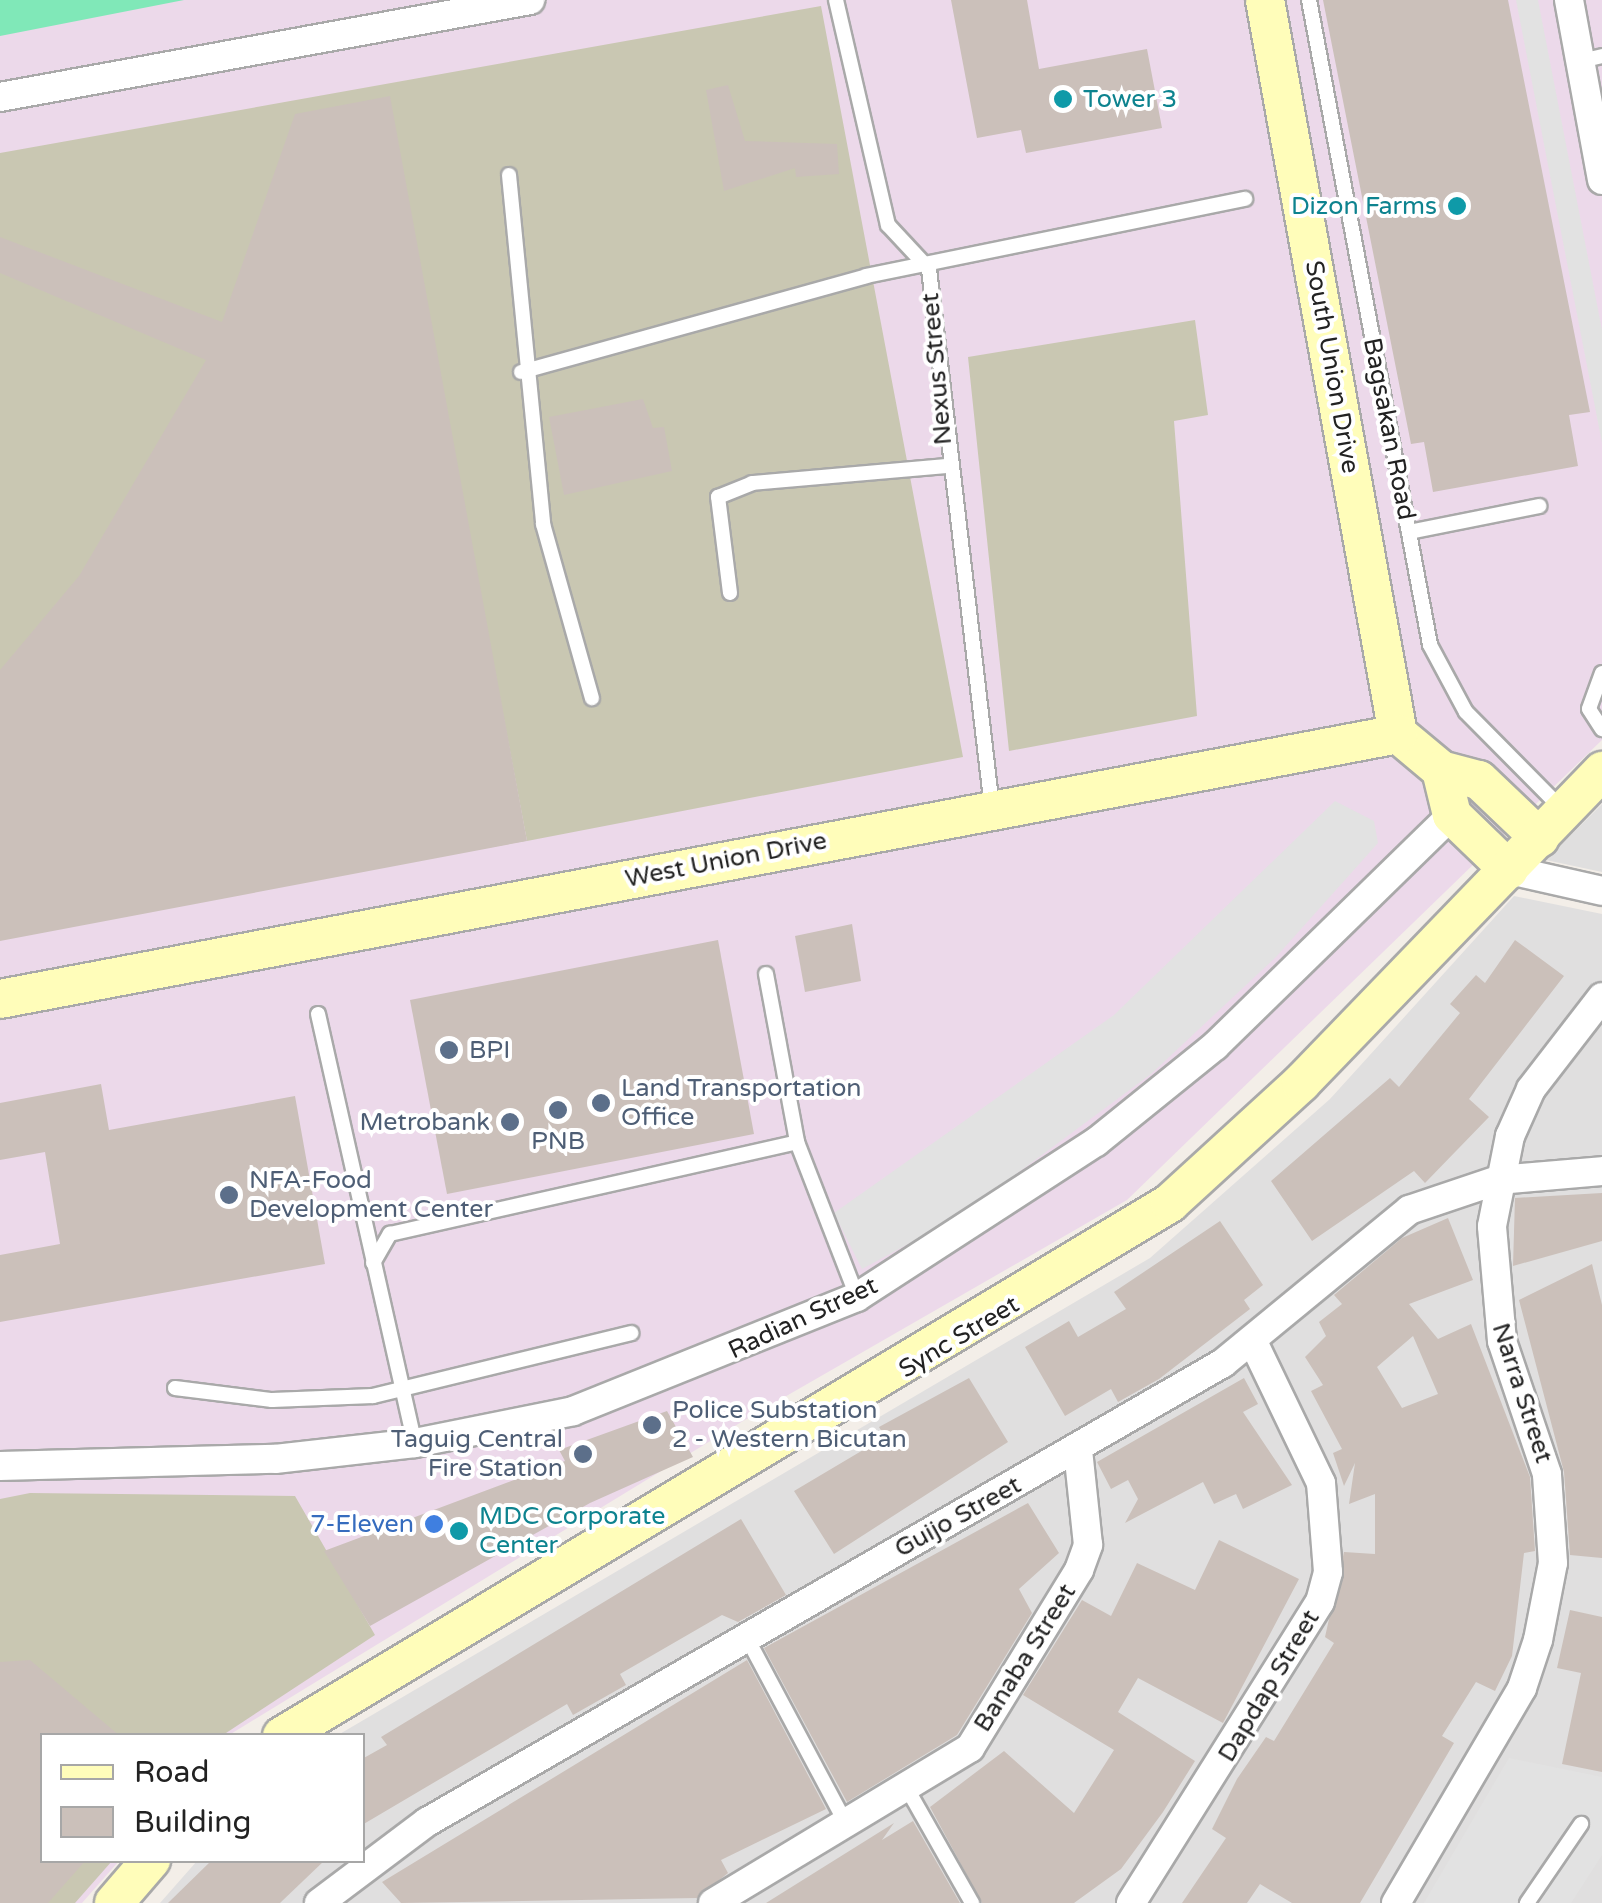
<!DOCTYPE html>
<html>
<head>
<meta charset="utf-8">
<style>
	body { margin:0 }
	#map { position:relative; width:1602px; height:1903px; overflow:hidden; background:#f3eee8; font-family:"Varela Round",sans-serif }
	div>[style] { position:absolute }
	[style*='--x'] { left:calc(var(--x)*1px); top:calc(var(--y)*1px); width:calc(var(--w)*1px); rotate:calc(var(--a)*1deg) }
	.residential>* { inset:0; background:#e0dfdf }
	.industrial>* { inset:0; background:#ecd9ea }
	.construction>* { inset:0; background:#c9c7b2 }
	.pitch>* { inset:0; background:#80e8b8 }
	.parking>* { inset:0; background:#e2e2e2 }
	.building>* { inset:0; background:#cbc0ba }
	.roads { filter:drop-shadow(2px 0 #a9a9a9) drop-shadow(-2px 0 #a9a9a9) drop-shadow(0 2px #a9a9a9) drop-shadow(0 -2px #a9a9a9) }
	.lane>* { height:14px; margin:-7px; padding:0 7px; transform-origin:7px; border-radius:7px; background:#fff }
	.street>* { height:28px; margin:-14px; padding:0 14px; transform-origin:14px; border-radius:14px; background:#fff }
	.secondary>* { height:38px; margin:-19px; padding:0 19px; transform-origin:19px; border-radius:19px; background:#fffdba }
	.dots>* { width:28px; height:28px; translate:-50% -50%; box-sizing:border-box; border:5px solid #fff; border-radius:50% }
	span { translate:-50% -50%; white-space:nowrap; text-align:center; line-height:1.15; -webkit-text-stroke:8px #fff; paint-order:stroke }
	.culture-label { font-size:25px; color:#0d838f }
	.left { translate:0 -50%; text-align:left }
	.right { translate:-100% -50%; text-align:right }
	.street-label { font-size:25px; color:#222 }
	.service-label { font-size:25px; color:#4e5e75 }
	.shop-label { font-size:25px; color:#366cbe }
	.legend { position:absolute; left:40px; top:1733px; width:325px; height:130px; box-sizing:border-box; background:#fff; border:2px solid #a7a7a7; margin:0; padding:12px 18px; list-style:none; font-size:30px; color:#222 }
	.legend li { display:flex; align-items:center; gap:20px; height:50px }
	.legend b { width:50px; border:2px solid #a7a7a7 }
</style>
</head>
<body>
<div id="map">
	<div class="residential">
		<i style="clip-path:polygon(1602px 804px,1602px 872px,1546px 860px)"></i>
		<i style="clip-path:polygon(1514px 896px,1602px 914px,1602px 1903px,160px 1903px,197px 1861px,362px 1860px,362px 1736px,338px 1735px,1150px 1258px,1330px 1099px)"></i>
	</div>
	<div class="industrial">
		<i style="clip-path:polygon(0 0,1602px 0,1602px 740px,1127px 1200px,743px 1421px,229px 1735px,42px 1736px,42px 1860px,119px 1861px,82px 1903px,0 1903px)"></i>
	</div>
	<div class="construction">
		<i style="clip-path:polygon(821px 6px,963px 757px,527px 841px,492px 656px,525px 841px,0 936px,0 153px)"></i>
		<i style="clip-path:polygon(1195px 320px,1208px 415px,1174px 421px,1197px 716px,1009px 751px,968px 357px)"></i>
		<i style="clip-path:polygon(30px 1493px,295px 1496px,375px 1635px,223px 1735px,42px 1736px,42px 1860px,112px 1861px,75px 1903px,0 1903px,0 1499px)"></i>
	</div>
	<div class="pitch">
		<i style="clip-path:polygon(0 0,184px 0,0 36px)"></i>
	</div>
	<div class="parking">
		<i style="clip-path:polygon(1516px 0,1538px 0,1602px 330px,1602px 443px)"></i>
		<i style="clip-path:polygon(1335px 801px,1374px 821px,1378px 843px,1276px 957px,1151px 1074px,960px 1216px,862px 1269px,834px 1213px,1114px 1015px)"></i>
		<i style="clip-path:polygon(1509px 1758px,1602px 1777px,1602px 1855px,1571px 1903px,1424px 1903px)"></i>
	</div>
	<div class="building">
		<i style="clip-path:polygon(951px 0,1027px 0,1039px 69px,1147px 49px,1162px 128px,1026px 153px,1021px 130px,977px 138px)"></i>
		<i style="clip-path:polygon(1323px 0,1508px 0,1590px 412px,1569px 415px,1578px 466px,1433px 492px,1424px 442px,1411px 444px)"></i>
		<i style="clip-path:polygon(728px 85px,745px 141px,837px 144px,839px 174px,796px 177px,795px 168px,724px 191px,706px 90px)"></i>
		<i style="clip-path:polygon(390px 96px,527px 841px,0 941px,0 670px,79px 576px,206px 360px,0 273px,0 237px,222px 322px,295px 114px)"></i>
		<i style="clip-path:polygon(643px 399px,653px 428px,664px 427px,672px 471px,564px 495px,549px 417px)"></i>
		<i style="clip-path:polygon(852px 924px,861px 981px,805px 992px,795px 936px)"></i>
		<i style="clip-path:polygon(718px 940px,754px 1134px,447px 1194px,410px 1000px)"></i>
		<i style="clip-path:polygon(1515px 940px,1564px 976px,1469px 1099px,1489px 1117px,1425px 1183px,1414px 1171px,1312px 1241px,1271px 1181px,1390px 1078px,1399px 1087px,1460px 1013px,1450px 1004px,1476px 975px,1485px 983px)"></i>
		<i style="clip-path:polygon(101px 1084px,109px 1130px,295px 1096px,325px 1264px,0 1322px,0 1255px,60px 1244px,45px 1152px,0 1160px,0 1103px)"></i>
		<i style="clip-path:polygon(1602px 1193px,1602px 1241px,1513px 1266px,1515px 1198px)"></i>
		<i style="clip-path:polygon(evenodd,1448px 1218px,1473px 1280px,1409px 1304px,1438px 1339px,1471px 1324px,1530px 1477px,1535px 1551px,1524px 1553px,1512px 1656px,1495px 1691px,1476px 1682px,1442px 1736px,1454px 1743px,1360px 1903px,1292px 1903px,1260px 1884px,1247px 1903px,1182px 1903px,1226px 1838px,1212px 1829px,1237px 1779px,1266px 1737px,1274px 1741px,1334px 1643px,1325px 1637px,1344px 1552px,1375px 1554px,1375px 1494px,1349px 1504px,1355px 1463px,1344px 1486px,1333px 1453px,1342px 1449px,1311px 1391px,1323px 1385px,1305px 1357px,1326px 1336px,1319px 1322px,1342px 1304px,1334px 1295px,1402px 1238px,1448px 1218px,1413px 1336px,1438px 1394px,1402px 1408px,1377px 1367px,1413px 1336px)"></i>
		<i style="clip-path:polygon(1220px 1221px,1263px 1285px,1244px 1300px,1250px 1309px,1159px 1379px,1118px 1402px,1111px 1389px,1065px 1416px,1025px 1347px,1069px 1321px,1078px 1337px,1126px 1309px,1114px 1292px)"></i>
		<i style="clip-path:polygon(1592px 1264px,1602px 1305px,1602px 1558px,1570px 1555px,1564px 1472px,1519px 1300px)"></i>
		<i style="clip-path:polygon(969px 1378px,1008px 1442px,834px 1554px,794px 1491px,885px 1437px,879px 1427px)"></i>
		<i style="clip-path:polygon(1244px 1378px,1258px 1404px,1243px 1412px,1292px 1485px,1243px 1509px,1236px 1494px,1214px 1504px,1203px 1482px,1125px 1523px,1138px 1499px,1128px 1480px,1111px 1489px,1097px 1462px)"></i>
		<i style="clip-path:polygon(667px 1411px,693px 1457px,590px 1503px,370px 1626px,324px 1551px,565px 1461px,559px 1450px)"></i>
		<i style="clip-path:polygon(1028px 1503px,1059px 1553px,1019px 1589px,1032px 1613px,957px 1735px,847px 1802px,764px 1648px)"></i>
		<i style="clip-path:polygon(741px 1519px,786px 1595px,738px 1622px,722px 1615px,620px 1674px,626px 1685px,573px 1715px,567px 1704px,362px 1825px,362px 1759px,387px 1745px,381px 1737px)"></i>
		<i style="clip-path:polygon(1219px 1540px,1299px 1579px,1223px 1723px,1138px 1678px,1118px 1712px,1195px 1761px,1163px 1812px,1121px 1869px,1074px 1903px,982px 1903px,930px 1807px,1004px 1751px,1074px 1813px,1114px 1750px,1023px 1695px,1082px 1600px,1111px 1616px,1137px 1563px,1195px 1590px)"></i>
		<i style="clip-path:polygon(1570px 1610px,1602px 1617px,1602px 1772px,1562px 1764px,1581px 1673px,1557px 1668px)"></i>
		<i style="clip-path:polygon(30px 1660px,120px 1736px,42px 1736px,42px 1860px,86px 1860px,48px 1903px,0 1903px,0 1662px)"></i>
		<i style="clip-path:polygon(747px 1660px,826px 1809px,721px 1860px,728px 1873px,697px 1898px,401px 1903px,382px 1882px)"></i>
		<i style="clip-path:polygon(913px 1821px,960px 1903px,766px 1903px,894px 1823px,882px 1840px)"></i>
		<i style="clip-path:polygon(212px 1860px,325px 1860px,280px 1903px,168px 1903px)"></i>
	</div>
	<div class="roads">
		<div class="lane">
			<i style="--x:836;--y:0;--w:231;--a:77"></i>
			<i style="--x:888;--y:225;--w:60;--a:47"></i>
			<i style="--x:929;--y:269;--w:543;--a:83.33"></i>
			<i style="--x:1309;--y:0;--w:656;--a:79.37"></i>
			<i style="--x:1430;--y:645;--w:76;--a:61.8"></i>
			<i style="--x:1466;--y:712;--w:136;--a:45.3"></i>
			<i style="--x:1581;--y:61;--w:22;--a:-13"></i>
			<i style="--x:509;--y:175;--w:351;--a:84.4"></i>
			<i style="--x:543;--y:524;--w:181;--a:74.3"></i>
			<i style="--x:521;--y:372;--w:358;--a:-15.5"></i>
			<i style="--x:866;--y:276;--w:387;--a:-11.5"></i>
			<i style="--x:1409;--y:532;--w:133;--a:-11.3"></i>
			<i style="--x:730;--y:593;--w:97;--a:-97.1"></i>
			<i style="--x:718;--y:497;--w:37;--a:-22"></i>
			<i style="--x:752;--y:483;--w:194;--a:-5"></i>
			<i style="--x:1602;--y:673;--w:38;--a:110"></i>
			<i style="--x:1589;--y:709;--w:24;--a:57"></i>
			<i style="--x:766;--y:974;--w:171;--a:79.5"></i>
			<i style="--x:797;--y:1142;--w:166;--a:68.8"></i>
			<i style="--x:318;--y:1014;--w:440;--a:77.3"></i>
			<i style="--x:373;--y:1263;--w:34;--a:-60"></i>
			<i style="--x:390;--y:1234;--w:417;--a:-12.7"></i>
			<i style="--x:175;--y:1388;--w:98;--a:7.1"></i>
			<i style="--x:272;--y:1400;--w:101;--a:-2.3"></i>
			<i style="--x:373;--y:1396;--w:266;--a:-13.7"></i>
			<i style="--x:747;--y:1638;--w:212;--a:61.9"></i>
			<i style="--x:909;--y:1792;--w:128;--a:60.4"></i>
			<i style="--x:1527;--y:1903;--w:96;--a:-55.6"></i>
		</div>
		<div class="street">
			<i style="--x:1569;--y:0;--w:183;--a:79.6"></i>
			<i style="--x:0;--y:97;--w:539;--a:-10.37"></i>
			<i style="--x:1509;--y:870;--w:95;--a:12.7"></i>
			<i style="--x:0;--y:1466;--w:275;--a:-1.5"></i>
			<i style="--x:275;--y:1459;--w:141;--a:-6.5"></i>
			<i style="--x:415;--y:1443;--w:161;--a:-11.4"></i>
			<i style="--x:573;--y:1411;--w:306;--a:-21.9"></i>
			<i style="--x:857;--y:1297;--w:285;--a:-33"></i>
			<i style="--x:1096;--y:1142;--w:153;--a:-38.9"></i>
			<i style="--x:1215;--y:1046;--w:331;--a:-44.3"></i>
			<i style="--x:319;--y:1903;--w:135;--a:-36.9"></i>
			<i style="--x:427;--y:1822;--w:919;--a:-29.97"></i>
			<i style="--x:1223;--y:1363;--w:241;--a:-39.4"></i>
			<i style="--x:1409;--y:1210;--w:94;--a:-18.6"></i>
			<i style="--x:1498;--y:1180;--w:104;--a:-4.9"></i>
			<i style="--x:713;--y:1903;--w:300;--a:-31.1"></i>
			<i style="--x:970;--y:1748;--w:209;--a:-58.5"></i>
			<i style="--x:1079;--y:1570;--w:27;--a:-70"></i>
			<i style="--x:1088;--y:1545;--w:96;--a:-96"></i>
			<i style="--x:1131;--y:1903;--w:355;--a:-57.9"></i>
			<i style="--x:1320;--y:1602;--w:31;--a:-75"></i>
			<i style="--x:1328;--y:1572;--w:89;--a:-94.5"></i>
			<i style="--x:1321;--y:1483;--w:157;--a:-115.7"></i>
			<i style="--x:1396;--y:1903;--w:249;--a:-59.6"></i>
			<i style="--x:1522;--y:1688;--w:51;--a:-71.6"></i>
			<i style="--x:1538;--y:1640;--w:78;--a:-79"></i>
			<i style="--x:1553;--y:1563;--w:89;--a:-93.9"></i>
			<i style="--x:1547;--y:1474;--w:140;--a:-108.7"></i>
			<i style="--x:1502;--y:1341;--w:115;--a:-95"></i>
			<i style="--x:1492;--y:1226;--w:92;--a:-78.7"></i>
			<i style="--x:1510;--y:1136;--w:51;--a:-65.9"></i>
			<i style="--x:1531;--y:1089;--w:116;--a:-52.3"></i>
		</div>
		<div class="secondary">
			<i style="--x:1265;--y:0;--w:746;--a:79.73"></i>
			<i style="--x:1398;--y:734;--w:56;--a:39.9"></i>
			<i style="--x:1441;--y:770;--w:39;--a:15"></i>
			<i style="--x:1479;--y:780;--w:84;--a:43.6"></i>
			<i style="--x:1441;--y:770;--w:46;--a:76.3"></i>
			<i style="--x:1452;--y:815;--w:79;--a:44"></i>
			<i style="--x:0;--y:999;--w:1423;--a:-10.73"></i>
			<i style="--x:282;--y:1736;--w:1036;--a:-30.97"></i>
			<i style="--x:1170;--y:1203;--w:178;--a:-42.5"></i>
			<i style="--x:1301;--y:1083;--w:434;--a:-46"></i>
			<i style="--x:114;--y:1903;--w:57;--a:-49.3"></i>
		</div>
	</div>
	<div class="dots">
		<i style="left:1063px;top:99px;background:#0f9aa8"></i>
		<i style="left:1457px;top:206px;background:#0f9aa8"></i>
		<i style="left:449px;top:1050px;background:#5c6f8a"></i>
		<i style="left:601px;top:1103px;background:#5c6f8a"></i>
		<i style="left:558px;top:1110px;background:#5c6f8a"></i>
		<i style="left:510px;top:1122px;background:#5c6f8a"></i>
		<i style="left:229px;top:1195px;background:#5c6f8a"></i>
		<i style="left:652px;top:1425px;background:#5c6f8a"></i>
		<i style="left:583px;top:1454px;background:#5c6f8a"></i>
		<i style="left:434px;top:1524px;background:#3f7fe0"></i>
		<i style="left:459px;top:1531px;background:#0f9aa8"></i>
	</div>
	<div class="culture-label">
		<span class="left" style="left:1083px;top:99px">Tower 3</span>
		<span class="right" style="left:1437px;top:206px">Dizon Farms</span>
		<span class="left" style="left:479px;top:1531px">MDC Corporate<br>Center</span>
	</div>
	<div class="street-label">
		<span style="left:1332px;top:367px;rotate:80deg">South Union Drive</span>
		<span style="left:937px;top:369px;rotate:-95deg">Nexus Street</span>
		<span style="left:1389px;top:429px;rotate:79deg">Bagsakan Road</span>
		<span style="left:726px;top:860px;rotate:-11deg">West Union Drive</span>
		<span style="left:803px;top:1318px;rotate:-25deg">Radian Street</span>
		<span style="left:959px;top:1337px;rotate:-31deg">Sync Street</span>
		<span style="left:1522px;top:1393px;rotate:72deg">Narra Street</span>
		<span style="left:958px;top:1517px;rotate:-29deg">Guijo Street</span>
		<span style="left:1025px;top:1658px;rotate:-58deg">Banaba Street</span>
		<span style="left:1269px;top:1686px;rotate:-59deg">Dapdap Street</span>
	</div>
	<div class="service-label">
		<span class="left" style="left:469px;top:1050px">BPI</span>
		<span class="left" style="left:621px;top:1103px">Land Transportation<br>Office</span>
		<span class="right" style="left:490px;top:1122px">Metrobank</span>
		<span style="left:558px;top:1141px">PNB</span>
		<span class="left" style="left:249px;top:1195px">NFA-Food<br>Development Center</span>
		<span class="left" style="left:672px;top:1425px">Police Substation<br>2 - Western Bicutan</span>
		<span class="right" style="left:563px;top:1454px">Taguig Central<br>Fire Station</span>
	</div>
	<div class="shop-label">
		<span class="right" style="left:414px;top:1524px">7-Eleven</span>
	</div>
	<ul class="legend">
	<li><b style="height:12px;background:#fffdba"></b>Road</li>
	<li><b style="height:28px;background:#cbc0ba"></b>Building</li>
	</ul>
</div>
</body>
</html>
